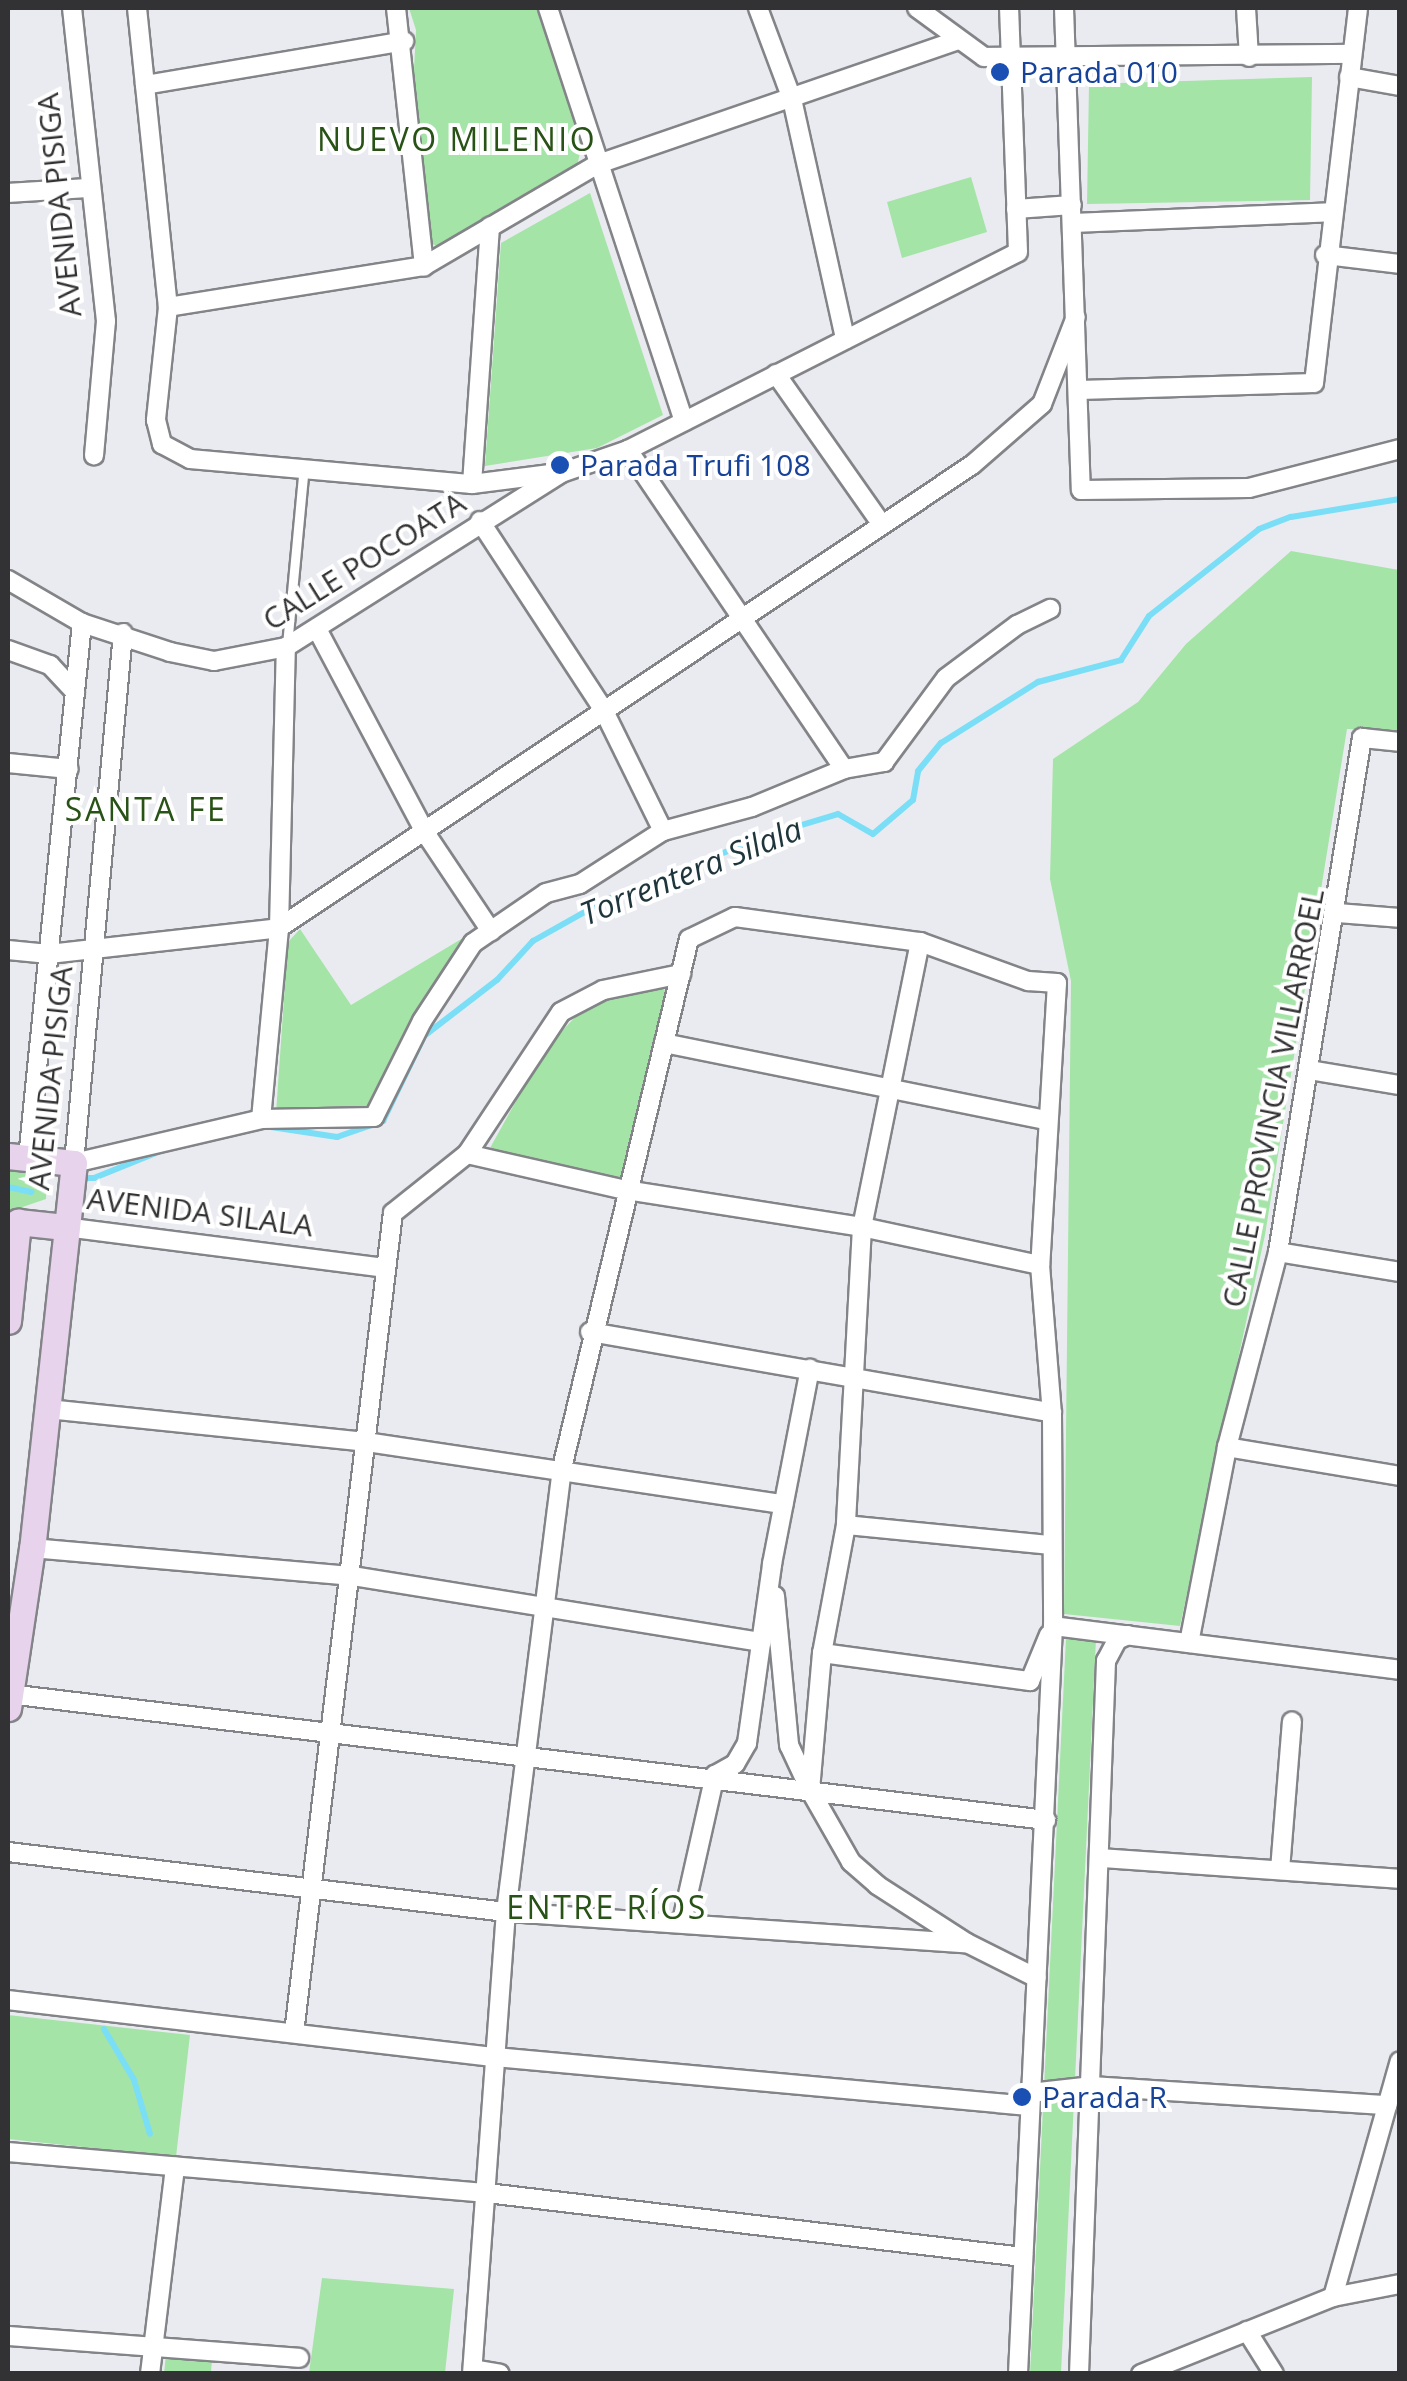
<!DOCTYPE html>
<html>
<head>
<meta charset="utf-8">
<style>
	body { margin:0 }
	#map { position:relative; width:1407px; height:2381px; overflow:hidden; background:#eaebf0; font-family:"Open Sans",sans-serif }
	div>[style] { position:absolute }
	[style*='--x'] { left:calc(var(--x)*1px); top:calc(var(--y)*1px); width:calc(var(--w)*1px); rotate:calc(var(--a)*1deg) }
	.green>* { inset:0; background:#a4e4a7 }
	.stream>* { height:6px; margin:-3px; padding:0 3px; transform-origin:3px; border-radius:3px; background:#7adef7 }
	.roads { filter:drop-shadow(2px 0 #838488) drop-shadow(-2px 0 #838488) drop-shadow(0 2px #838488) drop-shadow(0 -2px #838488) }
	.lane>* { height:9px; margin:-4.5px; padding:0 4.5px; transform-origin:4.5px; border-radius:4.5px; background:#fff }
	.street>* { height:18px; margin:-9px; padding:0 9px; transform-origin:9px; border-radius:9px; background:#fff }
	.secondary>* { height:25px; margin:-12.5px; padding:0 12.5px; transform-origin:12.5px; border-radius:12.5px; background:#e8d3ed }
	.dots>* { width:28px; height:28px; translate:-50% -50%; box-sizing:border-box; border:5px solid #fff; border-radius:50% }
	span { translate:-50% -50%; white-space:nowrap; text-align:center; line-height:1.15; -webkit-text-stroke:8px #fff; paint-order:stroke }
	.transit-label { font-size:30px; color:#164399 }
	.left { translate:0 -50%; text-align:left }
	.street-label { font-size:30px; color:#323234 }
	.neighbourhood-label { font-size:32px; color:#285216; letter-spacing:2.5px }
	.water-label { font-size:32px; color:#1e353b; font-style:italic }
	.frame { position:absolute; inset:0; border:10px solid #323234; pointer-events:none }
</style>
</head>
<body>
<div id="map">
	<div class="green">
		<i style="clip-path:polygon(409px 8px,538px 8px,582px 144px,577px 166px,439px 247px,430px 243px,413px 90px,416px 30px)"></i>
		<i style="clip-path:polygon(1312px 77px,1310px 200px,1087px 204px,1089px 84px)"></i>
		<i style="clip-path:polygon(971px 177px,987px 232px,902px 258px,887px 202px)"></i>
		<i style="clip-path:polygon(590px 193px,663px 415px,597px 448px,485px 466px,501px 243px)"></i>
		<i style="clip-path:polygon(1291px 551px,1399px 570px,1399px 731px,1347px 729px,1265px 1235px,1180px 1626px,1064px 1614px,1071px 981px,1050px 879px,1053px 759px,1138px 702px,1186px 644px)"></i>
		<i style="clip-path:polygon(300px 929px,351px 1005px,463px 938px,409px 1027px,378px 1100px,364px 1112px,276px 1113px,288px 942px)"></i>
		<i style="clip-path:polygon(662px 988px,670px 995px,620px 1179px,490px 1148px,545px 1049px,579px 1013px,602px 999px)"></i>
		<i style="clip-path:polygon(8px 1164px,47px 1168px,46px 1199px,8px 1212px)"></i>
		<i style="clip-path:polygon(1066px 1638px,1096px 1639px,1061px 2373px,1030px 2374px)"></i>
		<i style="clip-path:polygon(8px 2015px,190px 2035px,176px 2157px,8px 2139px)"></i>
		<i style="clip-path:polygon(322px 2278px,454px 2289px,445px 2373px,309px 2373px)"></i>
		<i style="clip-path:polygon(166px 2354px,212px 2358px,211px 2373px,164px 2374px)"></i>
	</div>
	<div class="stream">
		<i style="--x:271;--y:1127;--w:67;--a:8.6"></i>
		<i style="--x:337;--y:1137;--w:49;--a:-19.2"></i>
		<i style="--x:383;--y:1121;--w:94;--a:-64.2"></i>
		<i style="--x:424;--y:1036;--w:92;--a:-37.5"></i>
		<i style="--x:497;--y:980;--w:53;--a:-47.3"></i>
		<i style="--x:533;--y:941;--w:84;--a:-29.3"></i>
		<i style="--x:606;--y:900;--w:171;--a:-21.9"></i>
		<i style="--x:765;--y:836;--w:76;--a:-16.8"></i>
		<i style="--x:838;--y:814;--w:40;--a:29.7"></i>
		<i style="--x:873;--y:834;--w:52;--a:-40.4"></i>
		<i style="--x:913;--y:800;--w:29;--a:-80"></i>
		<i style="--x:918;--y:771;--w:36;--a:-51"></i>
		<i style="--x:941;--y:743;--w:115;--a:-32.2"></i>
		<i style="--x:1038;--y:682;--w:86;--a:-14.8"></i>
		<i style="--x:1121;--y:660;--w:52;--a:-57.5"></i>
		<i style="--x:1149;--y:616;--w:140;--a:-38.3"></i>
		<i style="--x:1259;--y:529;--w:34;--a:-21"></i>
		<i style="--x:1291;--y:517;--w:110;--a:-9.4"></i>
		<i style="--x:77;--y:1178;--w:17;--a:0"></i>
		<i style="--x:94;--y:1178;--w:74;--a:-22.1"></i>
		<i style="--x:8;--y:1187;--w:24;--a:12"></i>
		<i style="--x:104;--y:2029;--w:59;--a:59.5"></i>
		<i style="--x:134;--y:2080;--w:56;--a:73.5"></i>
	</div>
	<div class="roads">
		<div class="lane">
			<i style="--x:287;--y:645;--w:180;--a:-84.6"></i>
		</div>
		<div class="street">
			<i style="--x:72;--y:8;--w:315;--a:83.8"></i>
			<i style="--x:106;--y:321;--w:135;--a:95.1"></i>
			<i style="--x:137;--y:8;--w:301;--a:84.1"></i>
			<i style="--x:168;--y:307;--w:114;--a:96.1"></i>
			<i style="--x:156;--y:420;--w:25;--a:76"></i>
			<i style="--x:162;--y:444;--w:32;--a:28"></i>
			<i style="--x:190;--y:459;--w:283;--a:5.1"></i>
			<i style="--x:472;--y:484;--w:79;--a:-7.3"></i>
			<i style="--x:396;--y:8;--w:260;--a:83.8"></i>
			<i style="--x:548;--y:8;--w:435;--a:71.8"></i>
			<i style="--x:758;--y:8;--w:97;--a:69.5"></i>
			<i style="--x:792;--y:99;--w:246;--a:77.5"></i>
			<i style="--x:917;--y:8;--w:83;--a:36.2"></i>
			<i style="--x:984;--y:57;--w:368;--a:-0.5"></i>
			<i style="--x:1064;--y:8;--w:482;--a:88"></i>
			<i style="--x:1081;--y:490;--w:168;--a:-0.7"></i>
			<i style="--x:1249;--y:488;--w:156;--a:-14.5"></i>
			<i style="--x:1246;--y:8;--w:49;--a:86.5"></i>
			<i style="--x:1349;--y:77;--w:52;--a:10"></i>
			<i style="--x:145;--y:85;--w:263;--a:-9.6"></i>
			<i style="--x:8;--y:193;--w:79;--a:-3.6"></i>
			<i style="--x:1016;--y:209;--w:56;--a:-4.1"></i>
			<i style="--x:1073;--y:223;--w:258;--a:-2.4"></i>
			<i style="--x:1325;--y:255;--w:76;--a:6.8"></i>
			<i style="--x:168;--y:307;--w:259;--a:-9.1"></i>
			<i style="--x:424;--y:266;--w:202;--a:-30.4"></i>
			<i style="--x:598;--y:164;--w:379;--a:-19"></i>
			<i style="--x:776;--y:374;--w:181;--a:54.9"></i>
			<i style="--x:1080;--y:390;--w:234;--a:-1.7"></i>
			<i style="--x:1314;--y:383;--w:378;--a:-83.3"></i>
			<i style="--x:628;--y:450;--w:385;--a:55.9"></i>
			<i style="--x:472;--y:484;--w:258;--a:-86"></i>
			<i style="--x:480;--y:521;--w:225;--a:56.8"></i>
			<i style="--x:603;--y:709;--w:136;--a:63.8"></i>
			<i style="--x:8;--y:580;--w:86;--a:30.2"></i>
			<i style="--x:82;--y:623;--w:93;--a:18.2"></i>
			<i style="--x:170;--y:652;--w:45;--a:11.6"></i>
			<i style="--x:214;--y:661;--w:73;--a:-11"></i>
			<i style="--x:286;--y:647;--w:325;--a:-32.3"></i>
			<i style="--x:561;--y:473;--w:71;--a:-18.9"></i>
			<i style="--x:628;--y:450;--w:437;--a:-26.9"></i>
			<i style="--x:1018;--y:252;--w:244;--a:-92.1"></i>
			<i style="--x:317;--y:629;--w:232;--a:62"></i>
			<i style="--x:426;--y:834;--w:117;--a:56.2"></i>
			<i style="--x:123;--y:633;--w:532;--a:95.28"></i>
			<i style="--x:74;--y:1163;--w:192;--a:-13.2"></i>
			<i style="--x:261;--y:1119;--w:113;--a:-1"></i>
			<i style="--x:374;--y:1117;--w:107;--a:-63.4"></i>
			<i style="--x:422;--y:1021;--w:93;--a:-56.8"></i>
			<i style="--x:473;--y:943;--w:88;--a:-34.4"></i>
			<i style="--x:546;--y:893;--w:35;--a:-15"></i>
			<i style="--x:580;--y:884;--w:98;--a:-32.6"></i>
			<i style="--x:663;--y:831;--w:92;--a:-15.1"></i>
			<i style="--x:752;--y:807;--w:100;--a:-22.4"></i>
			<i style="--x:844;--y:769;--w:41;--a:-9.9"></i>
			<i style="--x:884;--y:762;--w:104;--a:-53.6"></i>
			<i style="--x:946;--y:678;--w:89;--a:-36.7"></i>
			<i style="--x:1017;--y:625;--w:37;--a:-26"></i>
			<i style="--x:8;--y:650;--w:45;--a:19.7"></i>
			<i style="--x:50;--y:665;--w:37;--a:47"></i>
			<i style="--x:8;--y:763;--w:61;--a:5.6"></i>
			<i style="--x:1337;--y:913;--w:63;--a:4.5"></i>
			<i style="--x:920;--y:942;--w:291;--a:101.5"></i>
			<i style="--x:862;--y:1227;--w:298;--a:93.1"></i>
			<i style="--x:846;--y:1525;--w:130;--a:100.6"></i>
			<i style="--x:822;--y:1653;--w:138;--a:95"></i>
			<i style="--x:810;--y:1790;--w:83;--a:60.3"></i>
			<i style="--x:851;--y:1862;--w:35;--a:41"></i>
			<i style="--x:877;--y:1885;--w:107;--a:32.8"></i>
			<i style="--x:967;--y:1943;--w:78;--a:26.6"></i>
			<i style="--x:8;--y:950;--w:41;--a:5.6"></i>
			<i style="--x:49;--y:954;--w:231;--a:-6.4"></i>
			<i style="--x:279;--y:928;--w:833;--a:-33.75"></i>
			<i style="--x:972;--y:465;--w:93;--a:-41.1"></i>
			<i style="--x:1042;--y:404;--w:93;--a:-68.7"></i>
			<i style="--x:664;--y:1043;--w:391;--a:11.4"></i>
			<i style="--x:1310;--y:1070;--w:91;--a:9.5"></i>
			<i style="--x:261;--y:1119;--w:192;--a:-84.6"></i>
			<i style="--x:279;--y:928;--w:281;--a:-88.6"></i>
			<i style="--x:467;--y:1154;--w:163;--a:12.8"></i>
			<i style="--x:626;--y:1190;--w:239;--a:8.9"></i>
			<i style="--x:862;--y:1227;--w:182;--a:12.1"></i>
			<i style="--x:28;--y:1158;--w:538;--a:-84.24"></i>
			<i style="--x:65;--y:1227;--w:321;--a:7.3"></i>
			<i style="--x:1278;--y:1252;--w:124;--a:9.3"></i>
			<i style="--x:590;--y:1332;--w:469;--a:9.9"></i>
			<i style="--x:47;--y:1409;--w:321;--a:5.9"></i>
			<i style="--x:366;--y:1442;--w:422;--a:8.5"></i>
			<i style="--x:1227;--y:1447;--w:175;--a:9.5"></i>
			<i style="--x:846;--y:1525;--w:205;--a:5.6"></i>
			<i style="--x:32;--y:1548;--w:322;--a:5"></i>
			<i style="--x:353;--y:1576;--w:414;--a:9.2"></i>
			<i style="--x:775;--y:1596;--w:150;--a:84.6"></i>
			<i style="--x:789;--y:1745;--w:50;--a:65"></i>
			<i style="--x:1053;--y:1626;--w:350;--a:7.2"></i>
			<i style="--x:1189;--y:1643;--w:200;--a:-79"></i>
			<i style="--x:1227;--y:1447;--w:202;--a:-75.3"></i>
			<i style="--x:1278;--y:1252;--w:521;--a:-80.72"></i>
			<i style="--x:1362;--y:738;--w:38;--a:6"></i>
			<i style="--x:822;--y:1653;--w:210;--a:7.7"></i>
			<i style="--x:1030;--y:1681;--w:50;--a:-67.6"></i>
			<i style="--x:9;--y:1694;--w:1045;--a:6.93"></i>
			<i style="--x:8;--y:1852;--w:502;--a:6.87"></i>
			<i style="--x:506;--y:1912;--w:461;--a:3.9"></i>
			<i style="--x:1101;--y:1858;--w:300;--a:4"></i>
			<i style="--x:1280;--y:1870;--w:149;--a:-85.4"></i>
			<i style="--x:682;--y:1921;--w:150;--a:-77.3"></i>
			<i style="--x:715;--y:1775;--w:23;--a:-29"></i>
			<i style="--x:735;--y:1764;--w:24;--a:-60"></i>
			<i style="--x:747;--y:1743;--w:181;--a:-82"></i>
			<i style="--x:772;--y:1564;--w:199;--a:-79"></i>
			<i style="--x:8;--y:2000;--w:490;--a:6.7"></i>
			<i style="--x:495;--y:2057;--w:536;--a:5.24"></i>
			<i style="--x:294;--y:2033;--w:826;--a:-83.12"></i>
			<i style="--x:393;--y:1213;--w:95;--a:-38.6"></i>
			<i style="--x:467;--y:1154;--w:170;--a:-56.5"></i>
			<i style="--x:561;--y:1012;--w:47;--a:-27.6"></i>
			<i style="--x:603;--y:990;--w:80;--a:-11.6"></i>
			<i style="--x:1030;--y:2093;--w:61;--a:-6.5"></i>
			<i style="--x:1091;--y:2086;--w:297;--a:3.7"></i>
			<i style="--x:8;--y:2152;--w:481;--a:4.9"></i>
			<i style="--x:487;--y:2193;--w:540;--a:6.81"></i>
			<i style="--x:1333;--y:2297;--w:245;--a:-74.2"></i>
			<i style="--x:1247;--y:2331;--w:51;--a:57.9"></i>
			<i style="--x:8;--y:2336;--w:292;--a:4.3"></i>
			<i style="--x:473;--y:2369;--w:27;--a:10"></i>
			<i style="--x:150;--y:2374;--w:209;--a:-83.1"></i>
			<i style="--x:472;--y:2374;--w:463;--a:-85.8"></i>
			<i style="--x:506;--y:1912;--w:448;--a:-82.8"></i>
			<i style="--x:562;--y:1468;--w:544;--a:-76.5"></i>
			<i style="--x:689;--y:939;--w:51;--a:-25.6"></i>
			<i style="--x:735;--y:917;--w:187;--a:7.7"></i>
			<i style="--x:920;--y:942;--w:115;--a:19.9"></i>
			<i style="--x:1028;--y:981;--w:29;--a:4"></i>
			<i style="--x:1057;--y:983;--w:283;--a:93.4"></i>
			<i style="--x:1040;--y:1265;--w:148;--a:85.4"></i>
			<i style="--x:1052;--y:1413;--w:213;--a:89.7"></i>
			<i style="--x:1053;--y:1626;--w:749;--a:92.68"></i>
			<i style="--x:1079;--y:2374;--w:714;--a:-87.83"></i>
			<i style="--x:1106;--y:1661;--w:24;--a:-62"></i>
			<i style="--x:1117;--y:1640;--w:12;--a:-24"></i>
			<i style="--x:1141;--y:2374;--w:207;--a:-21.9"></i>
			<i style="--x:1333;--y:2297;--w:68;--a:-11"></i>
		</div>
		<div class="secondary">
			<i style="--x:8;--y:1156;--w:66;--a:6.1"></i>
			<i style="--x:74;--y:1163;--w:387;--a:96.2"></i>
			<i style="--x:32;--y:1548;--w:162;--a:98.5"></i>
			<i style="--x:8;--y:1321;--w:100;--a:-84.2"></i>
			<i style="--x:18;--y:1222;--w:47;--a:6.1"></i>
		</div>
	</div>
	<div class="dots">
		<i style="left:1000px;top:72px;background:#1a4fb4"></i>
		<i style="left:560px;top:465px;background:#1a4fb4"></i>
		<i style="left:1022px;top:2097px;background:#1a4fb4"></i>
	</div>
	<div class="transit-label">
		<span class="left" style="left:1020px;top:72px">Parada 010</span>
		<span class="left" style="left:580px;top:465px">Parada Trufi 108</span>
		<span class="left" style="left:1042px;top:2097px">Parada R</span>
	</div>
	<div class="street-label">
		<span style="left:59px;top:205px;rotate:-96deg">AVENIDA PISIGA</span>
		<span style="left:364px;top:561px;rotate:-32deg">CALLE POCOATA</span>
		<span style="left:50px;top:1078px;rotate:-84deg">AVENIDA PISIGA</span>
		<span style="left:1273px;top:1098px;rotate:-79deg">CALLE PROVINCIA VILLARROEL</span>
		<span style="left:200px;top:1212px;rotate:7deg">AVENIDA SILALA</span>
	</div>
	<div class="neighbourhood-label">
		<span style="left:457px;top:139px">NUEVO MILENIO</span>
		<span style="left:146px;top:809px">SANTA FE</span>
		<span style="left:607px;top:1907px">ENTRE RÍOS</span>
	</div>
	<div class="water-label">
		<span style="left:691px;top:871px;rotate:-22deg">Torrentera Silala</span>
	</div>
	<div class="frame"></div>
</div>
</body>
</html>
